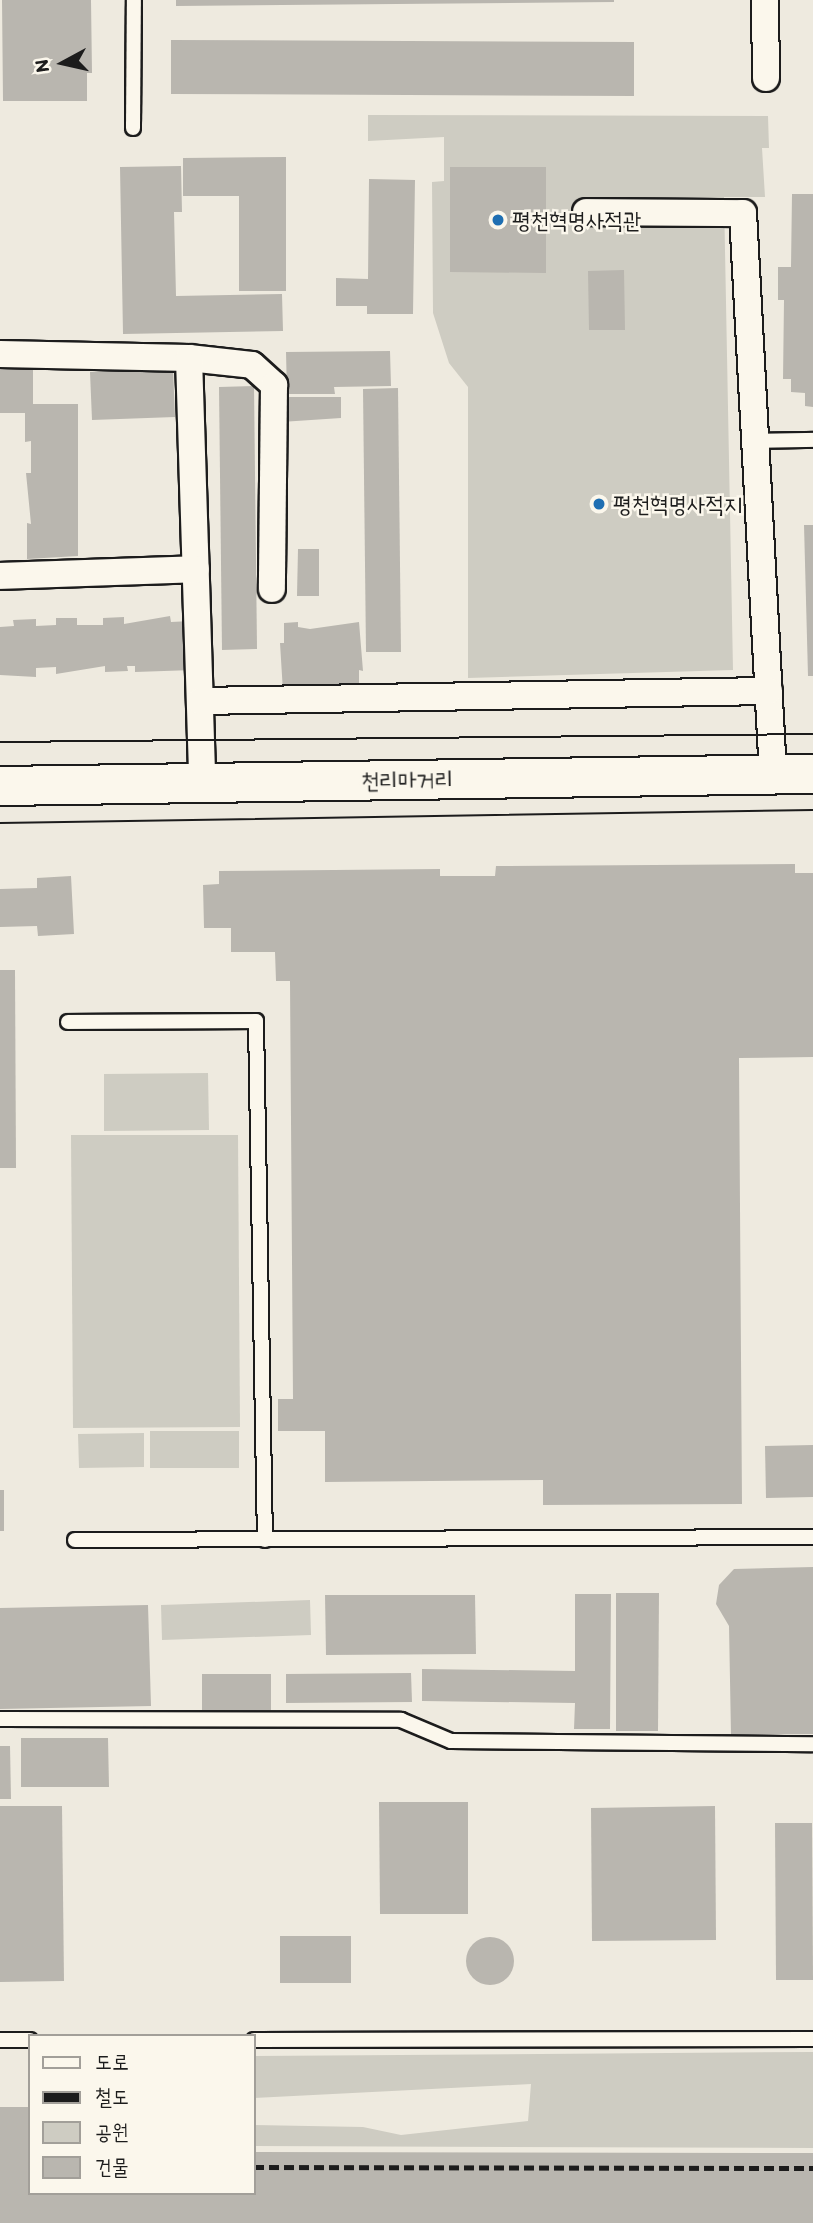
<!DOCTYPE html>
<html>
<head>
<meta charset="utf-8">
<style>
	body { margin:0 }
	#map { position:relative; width:813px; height:2223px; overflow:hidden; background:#eeeadf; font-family:Itim,"Poor Story",sans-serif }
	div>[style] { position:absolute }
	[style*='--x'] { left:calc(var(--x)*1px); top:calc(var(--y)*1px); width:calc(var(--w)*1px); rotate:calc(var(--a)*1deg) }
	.green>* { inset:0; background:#ceccc2 }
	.building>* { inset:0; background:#b9b6af }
	.round { border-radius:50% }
	.roads { filter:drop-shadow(2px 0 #1c1c1c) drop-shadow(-2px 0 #1c1c1c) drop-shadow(0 2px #1c1c1c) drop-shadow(0 -2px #1c1c1c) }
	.lane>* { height:14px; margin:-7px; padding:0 7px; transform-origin:7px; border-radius:7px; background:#fbf7ec }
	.street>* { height:26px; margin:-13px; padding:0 13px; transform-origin:13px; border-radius:13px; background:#fbf7ec }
	.highway>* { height:38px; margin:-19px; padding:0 19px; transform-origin:19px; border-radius:19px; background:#fbf7ec }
	.tram>* { height:2px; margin:-1px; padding:0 1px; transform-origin:1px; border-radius:1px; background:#1c1c1c }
	.rail>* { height:5px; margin-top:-2.5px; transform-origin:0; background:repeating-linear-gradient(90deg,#1c1c1c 0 10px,transparent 0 15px) }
	.dots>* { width:19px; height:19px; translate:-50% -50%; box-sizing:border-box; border:4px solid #fbf7ec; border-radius:50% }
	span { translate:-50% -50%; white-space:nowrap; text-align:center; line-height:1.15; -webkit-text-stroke:5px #fbf7ec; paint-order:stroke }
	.poi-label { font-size:23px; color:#1c1c1c }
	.left { translate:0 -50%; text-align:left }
	.street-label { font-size:23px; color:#1c1c1c }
	.legend { position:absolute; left:28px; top:2034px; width:228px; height:161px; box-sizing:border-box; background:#fbf7ec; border:2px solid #a29f99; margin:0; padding:9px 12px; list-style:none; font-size:21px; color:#1c1c1c }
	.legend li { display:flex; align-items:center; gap:14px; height:35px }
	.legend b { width:35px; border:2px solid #a29f99 }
	.north { position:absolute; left:28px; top:28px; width:70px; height:70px; -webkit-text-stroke:5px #fbf7ec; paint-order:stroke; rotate:262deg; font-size:19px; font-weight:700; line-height:28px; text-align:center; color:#1c1c1c }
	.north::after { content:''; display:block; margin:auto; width:24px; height:32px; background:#1c1c1c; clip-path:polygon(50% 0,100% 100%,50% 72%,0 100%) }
</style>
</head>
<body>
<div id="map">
	<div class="green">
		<i style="clip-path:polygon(368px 115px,768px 116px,769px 148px,762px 148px,765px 197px,724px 197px,733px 670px,468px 678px,468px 387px,449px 363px,433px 313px,432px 182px,444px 181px,444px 137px,368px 141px)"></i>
		<i style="clip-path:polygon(208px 1073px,209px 1130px,104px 1131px,104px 1074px)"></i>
		<i style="clip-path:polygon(71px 1135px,238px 1135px,240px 1427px,73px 1428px)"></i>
		<i style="clip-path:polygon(150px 1431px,239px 1431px,239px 1468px,150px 1468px)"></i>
		<i style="clip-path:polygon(144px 1433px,144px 1467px,79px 1468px,78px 1434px)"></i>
		<i style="clip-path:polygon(310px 1600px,311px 1635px,162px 1640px,161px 1605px)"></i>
		<i style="clip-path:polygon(813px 2052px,813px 2148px,254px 2146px,254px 2125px,363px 2127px,401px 2135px,528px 2121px,531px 2084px,254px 2098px,254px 2056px)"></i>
	</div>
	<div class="building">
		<i style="clip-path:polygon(2px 0,91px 0,92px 73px,87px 73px,87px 101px,3px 101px)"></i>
		<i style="clip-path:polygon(176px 0,614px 0,614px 2px,176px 6px)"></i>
		<i style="clip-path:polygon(171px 40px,634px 42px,634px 96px,171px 94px)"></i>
		<i style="clip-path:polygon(286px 157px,286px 291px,239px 291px,239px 196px,183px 196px,183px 158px)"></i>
		<i style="clip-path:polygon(181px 166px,182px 212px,174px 212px,176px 296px,282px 294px,283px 331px,123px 334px,120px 167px)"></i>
		<i style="clip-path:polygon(450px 167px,546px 167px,546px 273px,450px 272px)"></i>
		<i style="clip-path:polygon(369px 179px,415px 180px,413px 314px,367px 314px,367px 306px,336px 306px,336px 278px,368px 279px)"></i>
		<i style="clip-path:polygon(792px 194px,813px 194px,813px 407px,805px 406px,805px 393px,791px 392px,791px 379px,783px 379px,784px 300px,778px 300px,778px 267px,791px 267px)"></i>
		<i style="clip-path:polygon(624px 270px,625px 330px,589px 330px,588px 271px)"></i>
		<i style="clip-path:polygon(390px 351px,391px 386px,334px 387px,335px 394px,287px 394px,286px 352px)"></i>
		<i style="clip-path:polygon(0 368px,33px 368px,33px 404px,78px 404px,78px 556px,27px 559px,27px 523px,31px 524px,26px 473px,31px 473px,31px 441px,25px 442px,25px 413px,0 413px)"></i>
		<i style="clip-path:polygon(173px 368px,175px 417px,92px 420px,90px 372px)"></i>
		<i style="clip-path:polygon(254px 386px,257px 649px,222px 650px,219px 387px)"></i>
		<i style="clip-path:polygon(398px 388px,401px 652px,366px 652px,363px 389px)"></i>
		<i style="clip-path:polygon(281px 397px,341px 397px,341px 418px,281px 422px)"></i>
		<i style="clip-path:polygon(804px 525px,813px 525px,813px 676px,808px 676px)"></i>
		<i style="clip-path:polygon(298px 549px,319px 549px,319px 596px,297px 596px)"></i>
		<i style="clip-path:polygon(170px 616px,171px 622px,191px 621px,193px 670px,135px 672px,135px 666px,127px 666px,128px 671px,105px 672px,105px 666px,56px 674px,56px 667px,36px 668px,36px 677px,0 675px,0 627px,14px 626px,13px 620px,36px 619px,36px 626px,56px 625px,56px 618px,77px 618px,77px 625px,103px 625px,103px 618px,124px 617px,124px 624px)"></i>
		<i style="clip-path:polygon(298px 622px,298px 627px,310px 629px,359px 622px,363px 671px,359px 670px,359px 691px,283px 692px,280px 643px,284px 643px,284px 623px)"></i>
		<i style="clip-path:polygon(795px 864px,795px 873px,813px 873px,813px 1057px,739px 1058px,742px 1504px,543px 1505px,543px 1480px,325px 1482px,325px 1431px,278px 1431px,278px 1399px,293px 1399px,290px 981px,276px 981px,275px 952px,231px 952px,231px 928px,204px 928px,203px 885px,219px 884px,219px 871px,440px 869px,440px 876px,495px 876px,496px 866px)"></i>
		<i style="clip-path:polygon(71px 876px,74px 934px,38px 936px,37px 926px,0 927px,0 889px,37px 888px,37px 878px)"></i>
		<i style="clip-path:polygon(0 970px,15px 970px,16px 1168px,0 1168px)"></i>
		<i style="clip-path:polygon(813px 1445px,813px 1497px,766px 1498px,765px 1446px)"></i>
		<i style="clip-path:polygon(0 1490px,4px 1490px,4px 1531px,0 1531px)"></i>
		<i style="clip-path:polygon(813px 1567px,813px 1734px,731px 1735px,729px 1626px,716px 1604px,719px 1585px,734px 1569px)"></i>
		<i style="clip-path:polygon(616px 1593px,659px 1593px,658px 1731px,616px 1731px)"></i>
		<i style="clip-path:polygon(575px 1594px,611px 1594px,610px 1729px,574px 1729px,575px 1703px,422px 1701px,422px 1669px,575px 1671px)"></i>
		<i style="clip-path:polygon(325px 1595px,475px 1595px,476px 1654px,326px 1655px)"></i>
		<i style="clip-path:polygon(148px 1605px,151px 1706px,0 1709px,0 1608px)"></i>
		<i style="clip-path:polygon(411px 1673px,412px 1702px,286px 1703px,286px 1674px)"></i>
		<i style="clip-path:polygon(202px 1674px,271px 1674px,271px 1710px,202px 1710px)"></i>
		<i style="clip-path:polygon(21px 1738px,108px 1738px,109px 1787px,21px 1787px)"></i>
		<i style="clip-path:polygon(0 1746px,10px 1746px,11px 1799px,0 1799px)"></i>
		<i style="clip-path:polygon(379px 1802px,468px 1802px,468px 1914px,380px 1914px)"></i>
		<i style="clip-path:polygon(0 1806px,62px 1806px,64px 1981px,0 1982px)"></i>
		<i style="clip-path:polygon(715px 1806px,716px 1940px,592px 1941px,591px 1808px)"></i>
		<i style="clip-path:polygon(775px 1823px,812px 1823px,813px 1980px,776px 1980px)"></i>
		<i style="clip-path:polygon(280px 1936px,351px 1936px,351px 1983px,280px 1983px)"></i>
		<i class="round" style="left:466px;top:1937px;width:48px;height:48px"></i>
		<i style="clip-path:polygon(0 2107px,30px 2107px,30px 2193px,254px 2193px,254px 2152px,813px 2153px,813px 2223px,0 2223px)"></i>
	</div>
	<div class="roads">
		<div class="lane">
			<i style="--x:133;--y:128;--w:128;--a:-89.6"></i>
			<i style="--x:755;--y:441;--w:58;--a:-1"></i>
			<i style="--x:68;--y:1022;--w:188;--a:-0.3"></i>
			<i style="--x:256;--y:1021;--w:519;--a:89.01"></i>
			<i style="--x:75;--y:1540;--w:738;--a:-0.23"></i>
			<i style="--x:0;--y:1719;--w:401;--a:0.1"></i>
			<i style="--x:401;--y:1720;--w:54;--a:22.8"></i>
			<i style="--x:451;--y:1741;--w:362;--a:0.5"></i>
			<i style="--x:0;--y:2040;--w:30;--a:0"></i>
			<i style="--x:254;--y:2040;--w:559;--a:-0.1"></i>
		</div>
		<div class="street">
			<i style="--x:765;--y:0;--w:78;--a:89.3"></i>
			<i style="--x:586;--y:212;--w:157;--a:0.4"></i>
			<i style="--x:743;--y:213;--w:563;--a:86.94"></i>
			<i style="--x:0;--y:354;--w:189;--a:1.2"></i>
			<i style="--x:189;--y:358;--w:63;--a:6.3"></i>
			<i style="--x:252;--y:365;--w:30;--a:42"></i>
			<i style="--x:274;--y:385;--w:204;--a:90.6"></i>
			<i style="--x:189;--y:358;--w:425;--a:88.2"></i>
			<i style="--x:0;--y:576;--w:196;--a:-2"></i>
			<i style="--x:200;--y:701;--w:569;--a:-1.01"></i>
		</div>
		<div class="highway">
			<i style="--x:0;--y:786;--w:813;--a:-0.85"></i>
		</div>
	</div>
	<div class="tram">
		<i style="--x:0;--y:742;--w:813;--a:-0.56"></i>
		<i style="--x:0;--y:823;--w:813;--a:-0.92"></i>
	</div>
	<div class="rail">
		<i style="--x:254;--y:2167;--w:559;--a:0.1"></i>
	</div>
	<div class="dots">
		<i style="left:498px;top:220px;background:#1f6fb2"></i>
		<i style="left:599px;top:504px;background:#1f6fb2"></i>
	</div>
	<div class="poi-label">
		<span class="left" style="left:512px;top:220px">평천혁명사적관</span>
		<span class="left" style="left:613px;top:504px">평천혁명사적지</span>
	</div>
	<div class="street-label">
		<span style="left:407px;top:780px;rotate:-1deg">천리마거리</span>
	</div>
	<ul class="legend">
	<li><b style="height:9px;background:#fbf7ec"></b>도로</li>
	<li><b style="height:9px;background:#1c1c1c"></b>철도</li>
	<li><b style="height:19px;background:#ceccc2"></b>공원</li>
	<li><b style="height:19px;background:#b9b6af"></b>건물</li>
	</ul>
	<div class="north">N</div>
</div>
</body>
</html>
